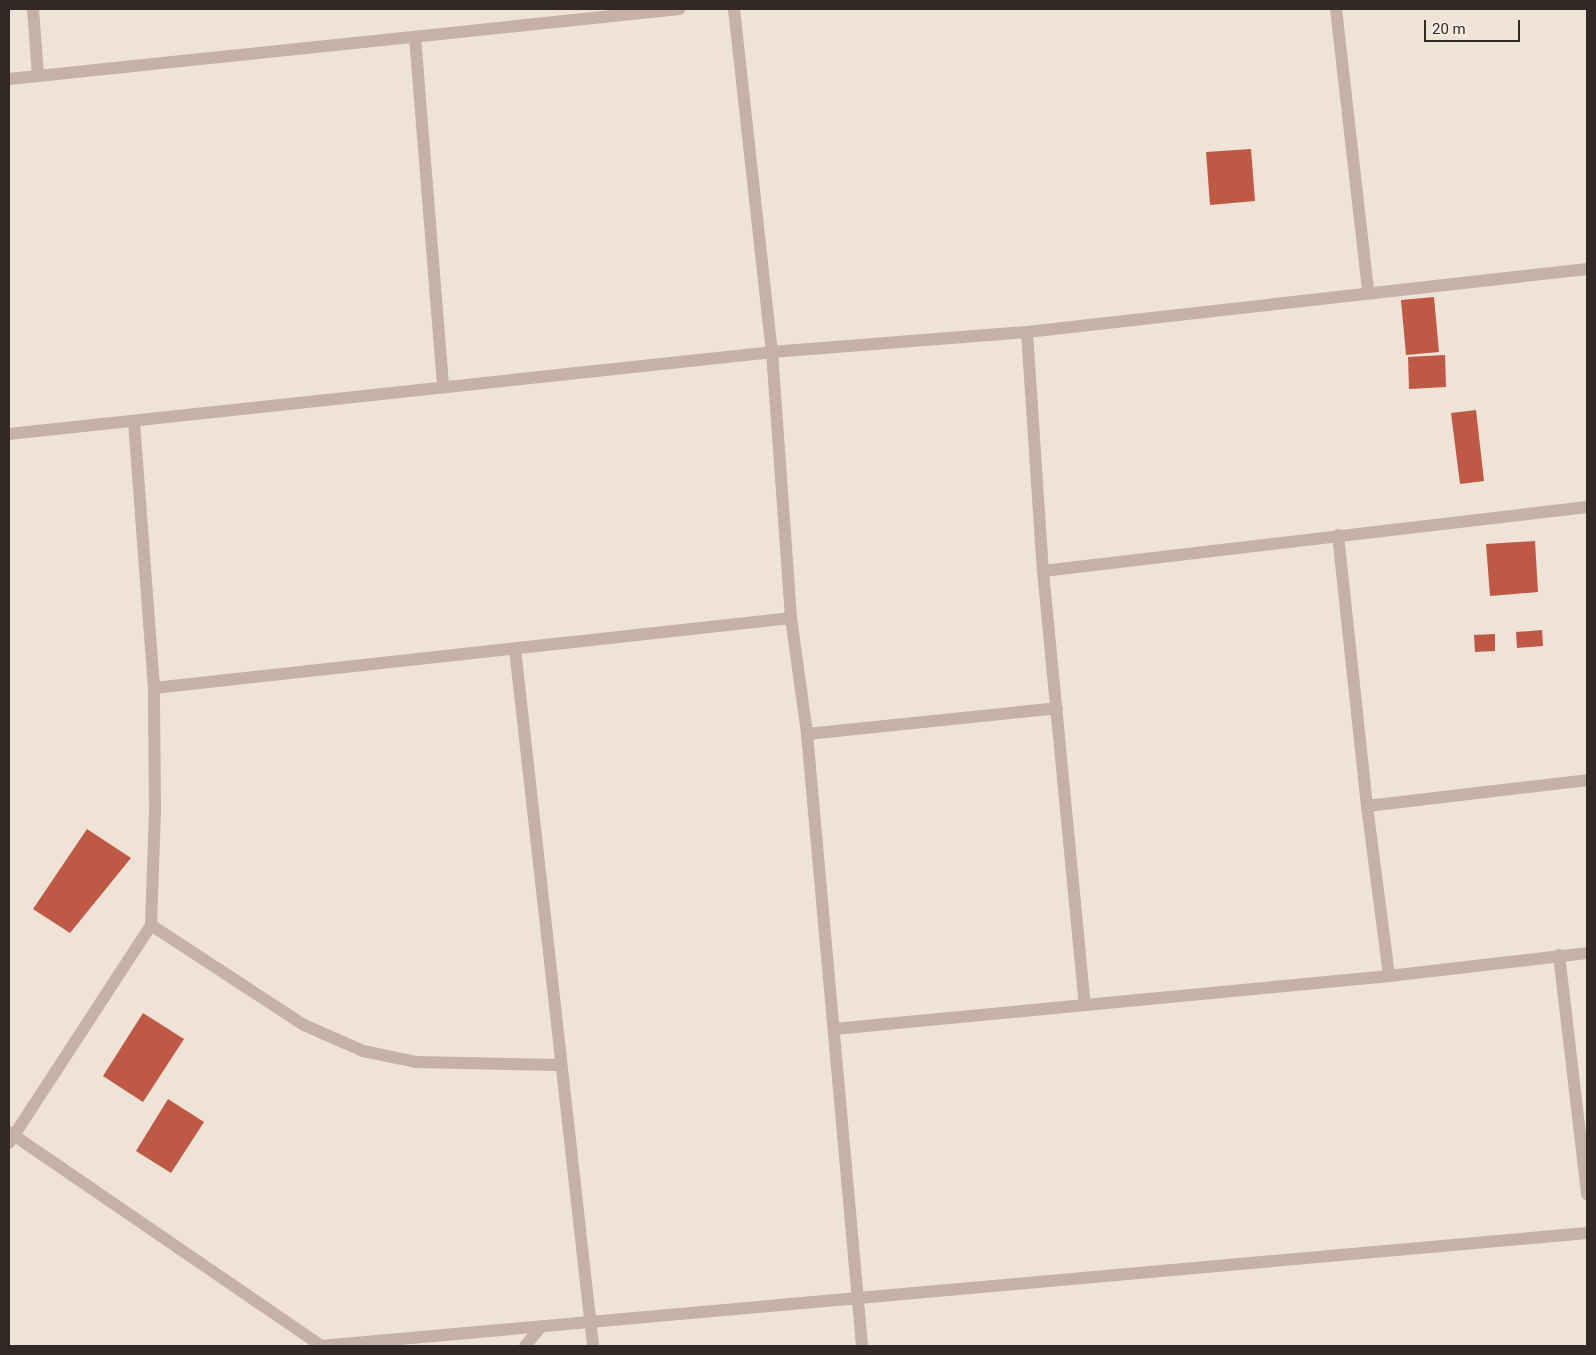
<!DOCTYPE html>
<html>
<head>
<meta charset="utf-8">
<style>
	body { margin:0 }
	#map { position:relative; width:1596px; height:1355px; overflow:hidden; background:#efe2d7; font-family:Roboto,sans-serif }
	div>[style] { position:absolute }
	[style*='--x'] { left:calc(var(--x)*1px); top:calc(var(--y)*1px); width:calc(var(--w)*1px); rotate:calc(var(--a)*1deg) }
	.building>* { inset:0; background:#be5946 }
	.minor>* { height:12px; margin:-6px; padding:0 6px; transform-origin:6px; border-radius:6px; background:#c5b1a5 }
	span { translate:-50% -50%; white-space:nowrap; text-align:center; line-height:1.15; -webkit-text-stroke:4px #f7ece3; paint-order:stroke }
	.frame { position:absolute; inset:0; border:10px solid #322825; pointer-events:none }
	.scale { position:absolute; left:1424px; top:20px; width:96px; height:22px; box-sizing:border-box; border:2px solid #322825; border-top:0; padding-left:6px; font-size:15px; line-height:18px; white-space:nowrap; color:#322825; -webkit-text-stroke:4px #f7ece3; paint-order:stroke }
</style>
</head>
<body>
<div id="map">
	<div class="building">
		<i style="clip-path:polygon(1251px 149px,1255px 201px,1210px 205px,1206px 152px)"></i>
		<i style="clip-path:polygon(1434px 297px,1439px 352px,1406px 355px,1401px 300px)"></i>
		<i style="clip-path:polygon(1445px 355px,1446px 387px,1409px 389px,1408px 357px)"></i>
		<i style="clip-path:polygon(1476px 410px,1484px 481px,1460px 484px,1451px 413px)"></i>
		<i style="clip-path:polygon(1535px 541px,1538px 592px,1490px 596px,1486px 544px)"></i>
		<i style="clip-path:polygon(1542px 630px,1543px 646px,1517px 648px,1516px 632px)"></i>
		<i style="clip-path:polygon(1495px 634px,1495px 651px,1475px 652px,1474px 635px)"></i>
		<i style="clip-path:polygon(87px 829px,131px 858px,70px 933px,33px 909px)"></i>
		<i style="clip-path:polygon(143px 1013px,184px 1039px,143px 1102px,103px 1076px)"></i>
		<i style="clip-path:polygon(168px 1099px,204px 1122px,171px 1173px,136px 1151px)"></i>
	</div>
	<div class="minor">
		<i style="--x:33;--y:9;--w:67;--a:85.7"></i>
		<i style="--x:734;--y:9;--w:345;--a:83.7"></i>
		<i style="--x:772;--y:352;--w:267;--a:85.9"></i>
		<i style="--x:791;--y:618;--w:117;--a:82.1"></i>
		<i style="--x:807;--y:734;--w:614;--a:84.86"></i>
		<i style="--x:1336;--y:9;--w:285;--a:83.5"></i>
		<i style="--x:415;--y:37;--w:350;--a:85.4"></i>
		<i style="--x:9;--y:79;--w:674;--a:-5.96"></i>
		<i style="--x:1027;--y:332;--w:240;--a:86.2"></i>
		<i style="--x:1043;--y:571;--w:436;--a:84.5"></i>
		<i style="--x:9;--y:434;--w:767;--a:-6.13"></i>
		<i style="--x:772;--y:352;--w:256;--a:-4.5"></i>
		<i style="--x:1027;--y:332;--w:564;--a:-6.42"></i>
		<i style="--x:1338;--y:535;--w:273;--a:83.9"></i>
		<i style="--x:1367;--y:806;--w:171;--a:82.6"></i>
		<i style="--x:1043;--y:571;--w:548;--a:-6.71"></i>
		<i style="--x:515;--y:649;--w:701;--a:83.61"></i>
		<i style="--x:154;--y:688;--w:641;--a:-6.27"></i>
		<i style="--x:807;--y:734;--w:251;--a:-5.9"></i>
		<i style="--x:1367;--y:806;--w:222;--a:-6.7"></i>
		<i style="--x:151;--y:925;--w:183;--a:33.2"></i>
		<i style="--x:304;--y:1025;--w:64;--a:23.8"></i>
		<i style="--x:363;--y:1051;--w:54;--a:11.7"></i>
		<i style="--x:416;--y:1062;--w:144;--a:1.2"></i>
		<i style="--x:1559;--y:955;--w:241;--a:83.3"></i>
		<i style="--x:834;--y:1029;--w:558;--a:-5.45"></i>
		<i style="--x:1389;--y:976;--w:199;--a:-6.6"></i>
		<i style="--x:9;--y:1132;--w:379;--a:34.4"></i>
		<i style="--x:9;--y:1143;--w:260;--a:-56.9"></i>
		<i style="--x:151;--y:925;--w:112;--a:-88"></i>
		<i style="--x:155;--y:813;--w:125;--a:-90.5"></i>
		<i style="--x:154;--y:688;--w:267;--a:-94.3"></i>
		<i style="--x:321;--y:1346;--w:1271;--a:-5.1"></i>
		<i style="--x:525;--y:1346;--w:25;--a:-50"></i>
	</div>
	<div class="frame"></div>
	<div class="scale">20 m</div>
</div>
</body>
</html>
